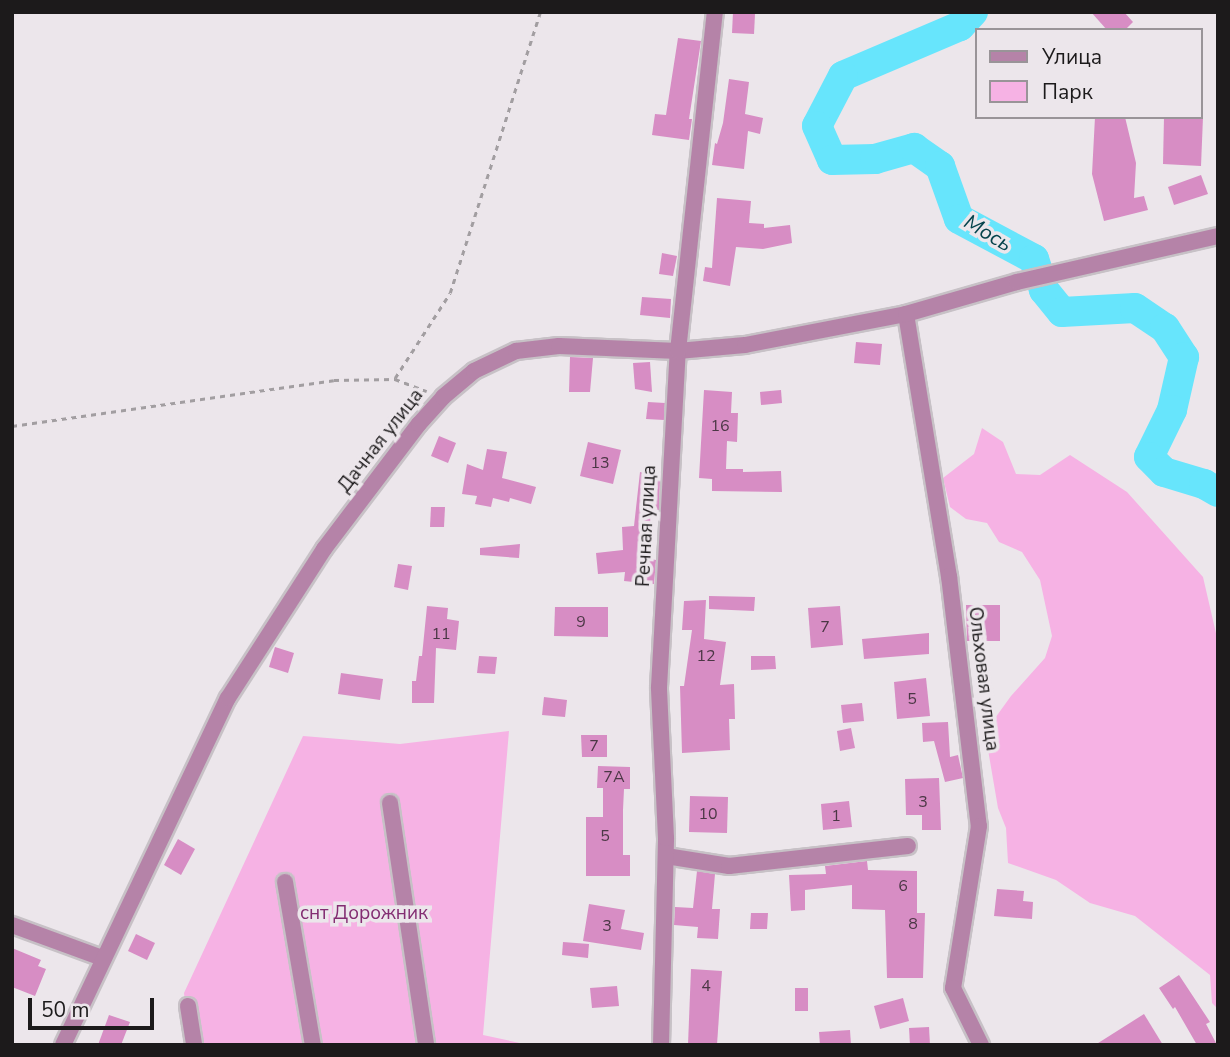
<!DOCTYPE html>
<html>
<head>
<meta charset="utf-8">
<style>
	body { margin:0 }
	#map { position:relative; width:1230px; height:1057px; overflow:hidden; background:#ece6eb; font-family:"Nunito Sans",sans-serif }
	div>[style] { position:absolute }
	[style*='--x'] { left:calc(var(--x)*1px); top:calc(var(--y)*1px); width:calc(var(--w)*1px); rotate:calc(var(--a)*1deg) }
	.green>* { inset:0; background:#f6b2e4 }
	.river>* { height:30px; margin:-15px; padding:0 15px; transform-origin:15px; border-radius:15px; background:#67e5fc }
	.building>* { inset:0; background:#d78dc4 }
	.path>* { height:2.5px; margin-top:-1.25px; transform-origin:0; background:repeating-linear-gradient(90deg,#a29ea1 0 5px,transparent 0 10px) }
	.roads { filter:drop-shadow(2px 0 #c7c1c6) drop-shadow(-2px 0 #c7c1c6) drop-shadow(0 2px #c7c1c6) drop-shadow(0 -2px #c7c1c6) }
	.minor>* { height:16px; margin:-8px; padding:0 8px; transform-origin:8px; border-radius:8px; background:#b583a8 }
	span { translate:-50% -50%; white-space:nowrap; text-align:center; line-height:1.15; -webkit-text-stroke:7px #ece6eb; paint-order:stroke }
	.number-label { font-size:16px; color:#4b3745 }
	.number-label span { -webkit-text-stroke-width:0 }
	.street-label { font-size:19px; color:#1c1a1b }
	.park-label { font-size:19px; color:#832d72 }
	.water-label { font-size:21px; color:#06434c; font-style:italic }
	.frame { position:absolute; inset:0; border:14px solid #1c1a1b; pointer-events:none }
	.legend { position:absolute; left:975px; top:28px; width:228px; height:91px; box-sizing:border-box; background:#ece6eb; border:2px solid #999498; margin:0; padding:9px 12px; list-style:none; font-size:21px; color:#1c1a1b }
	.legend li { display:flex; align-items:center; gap:14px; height:35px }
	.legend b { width:35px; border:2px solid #999498 }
	.scale { position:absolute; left:28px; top:998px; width:126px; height:32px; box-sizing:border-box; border:4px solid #1c1a1b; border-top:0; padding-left:9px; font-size:21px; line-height:24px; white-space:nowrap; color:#1c1a1b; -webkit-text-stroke:5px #ece6eb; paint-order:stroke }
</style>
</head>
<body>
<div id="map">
	<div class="green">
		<i style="clip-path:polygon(982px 428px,1003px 442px,1016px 474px,1040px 475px,1070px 455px,1127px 492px,1203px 577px,1218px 642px,1218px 1009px,1212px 1003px,1210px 975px,1135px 916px,1090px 903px,1056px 880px,1008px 863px,1006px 828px,998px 808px,985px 732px,1011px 696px,1045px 658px,1052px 636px,1040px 580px,1022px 552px,999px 542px,987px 523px,966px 519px,950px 507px,943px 478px,974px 454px)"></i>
		<i style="clip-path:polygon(509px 731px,483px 1035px,529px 1045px,190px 1045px,184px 993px,303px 736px,400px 744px)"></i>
	</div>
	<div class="river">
		<i style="--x:973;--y:12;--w:19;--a:133"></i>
		<i style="--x:960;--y:26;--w:127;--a:156.9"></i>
		<i style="--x:843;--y:76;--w:56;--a:117.5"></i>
		<i style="--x:817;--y:126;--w:37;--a:66"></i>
		<i style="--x:832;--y:160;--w:43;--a:-1.3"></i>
		<i style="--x:875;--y:159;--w:41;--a:-15.8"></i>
		<i style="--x:914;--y:148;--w:32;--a:35"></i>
		<i style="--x:940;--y:166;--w:56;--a:70.3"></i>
		<i style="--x:959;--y:219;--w:85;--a:28.1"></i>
		<i style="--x:1034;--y:259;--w:33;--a:72"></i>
		<i style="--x:1044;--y:290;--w:28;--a:51"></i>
		<i style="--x:1062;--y:312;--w:73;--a:-3.1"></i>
		<i style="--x:1135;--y:308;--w:36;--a:34"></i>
		<i style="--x:1165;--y:328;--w:35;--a:57"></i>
		<i style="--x:1184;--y:357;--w:54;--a:102.8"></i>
		<i style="--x:1172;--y:410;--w:52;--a:116.1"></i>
		<i style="--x:1149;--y:457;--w:21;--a:45"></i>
		<i style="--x:1164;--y:472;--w:42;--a:16.7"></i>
		<i style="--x:1204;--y:484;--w:16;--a:30"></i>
	</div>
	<div class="building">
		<i style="clip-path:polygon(733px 12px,755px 14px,754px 34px,732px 33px)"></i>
		<i style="clip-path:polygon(1091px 12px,1124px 12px,1133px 22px,1125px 30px,1107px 30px)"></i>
		<i style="clip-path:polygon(678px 38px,701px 41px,689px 119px,692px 119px,689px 140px,652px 135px,655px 114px,666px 115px)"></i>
		<i style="clip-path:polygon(729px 79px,749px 82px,745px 114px,763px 118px,760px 134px,748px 131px,744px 169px,712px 165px,715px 143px,717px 144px,723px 123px)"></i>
		<i style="clip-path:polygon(1095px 117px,1125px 117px,1136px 163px,1134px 198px,1144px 196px,1148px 210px,1104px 221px,1092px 174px)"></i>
		<i style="clip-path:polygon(1164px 117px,1203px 117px,1201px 166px,1163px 164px)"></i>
		<i style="clip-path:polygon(1201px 175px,1208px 194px,1174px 205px,1168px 187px)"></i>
		<i style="clip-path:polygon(717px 198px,751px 201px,749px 223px,764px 224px,764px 228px,790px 225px,792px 243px,763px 249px,736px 247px,730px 286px,703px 281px,705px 267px,712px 268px)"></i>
		<i style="clip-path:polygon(662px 253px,677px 256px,673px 276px,659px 274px)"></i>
		<i style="clip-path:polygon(642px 297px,671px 299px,670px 318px,640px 315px)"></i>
		<i style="clip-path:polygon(856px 342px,882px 344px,880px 365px,854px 363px)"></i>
		<i style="clip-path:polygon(570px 357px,593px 358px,590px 392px,569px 392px)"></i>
		<i style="clip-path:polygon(650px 362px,652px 392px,635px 389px,633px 363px)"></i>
		<i style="clip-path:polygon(704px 390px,732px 392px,731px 413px,738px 413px,737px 442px,727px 441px,726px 469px,743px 469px,743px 472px,781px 471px,782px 492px,712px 491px,712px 479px,699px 478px)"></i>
		<i style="clip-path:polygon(781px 390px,782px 403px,761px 405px,760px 392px)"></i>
		<i style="clip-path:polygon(648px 402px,665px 403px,664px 420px,646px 419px)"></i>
		<i style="clip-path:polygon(439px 436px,456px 443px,448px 463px,431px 456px)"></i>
		<i style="clip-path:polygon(588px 442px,621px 450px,613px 484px,580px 476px)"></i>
		<i style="clip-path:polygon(487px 449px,507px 452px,502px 478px,536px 487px,531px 504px,510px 498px,509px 502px,493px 498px,491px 507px,475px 504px,477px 496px,462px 494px,467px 464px,483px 470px)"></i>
		<i style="clip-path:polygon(640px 472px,660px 477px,659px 510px,650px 509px,651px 559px,656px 560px,654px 584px,624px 581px,625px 572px,598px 574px,596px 553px,623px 550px,622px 527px,634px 526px)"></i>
		<i style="clip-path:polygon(431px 507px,445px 507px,444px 527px,430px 527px)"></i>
		<i style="clip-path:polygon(520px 544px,519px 558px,480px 555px,480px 548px)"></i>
		<i style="clip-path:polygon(398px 564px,412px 566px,408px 590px,394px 587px)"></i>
		<i style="clip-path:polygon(709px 596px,755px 597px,754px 611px,709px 609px)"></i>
		<i style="clip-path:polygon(706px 600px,704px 639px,726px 642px,720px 685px,734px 684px,735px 719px,729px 719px,730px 750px,682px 753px,680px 686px,684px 686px,692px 630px,682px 630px,684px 601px)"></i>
		<i style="clip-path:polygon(966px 605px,1000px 605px,1000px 641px,967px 641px)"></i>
		<i style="clip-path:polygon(427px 606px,448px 608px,447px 619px,459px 621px,456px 650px,436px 648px,434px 703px,412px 703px,412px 681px,416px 681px,419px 656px,422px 656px)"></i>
		<i style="clip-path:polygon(840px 606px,843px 645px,811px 648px,808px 608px)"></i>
		<i style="clip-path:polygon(555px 607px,608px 607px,608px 637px,554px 636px)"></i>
		<i style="clip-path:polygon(929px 633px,929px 654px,864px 659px,862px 639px)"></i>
		<i style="clip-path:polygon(275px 647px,294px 653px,288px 673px,269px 667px)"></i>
		<i style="clip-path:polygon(479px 656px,497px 657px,495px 674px,477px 673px)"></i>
		<i style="clip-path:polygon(751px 656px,775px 656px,776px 669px,751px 670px)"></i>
		<i style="clip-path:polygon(341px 673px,383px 679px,380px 700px,338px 694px)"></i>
		<i style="clip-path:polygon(926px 678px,930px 716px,897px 719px,894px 682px)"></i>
		<i style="clip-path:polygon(544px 697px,567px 700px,565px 717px,542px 715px)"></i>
		<i style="clip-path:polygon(862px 703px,864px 721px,843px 723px,841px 705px)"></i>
		<i style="clip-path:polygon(948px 722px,950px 757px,958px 755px,963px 778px,945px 782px,934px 741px,923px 742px,922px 723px)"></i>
		<i style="clip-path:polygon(851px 728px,855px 748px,840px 751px,837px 731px)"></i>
		<i style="clip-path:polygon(581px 735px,607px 735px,607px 757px,582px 757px)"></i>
		<i style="clip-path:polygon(598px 766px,630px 767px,630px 789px,624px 789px,623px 810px,623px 855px,630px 855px,630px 876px,586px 876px,586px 817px,603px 817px,603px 788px,597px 788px)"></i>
		<i style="clip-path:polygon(939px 778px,941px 830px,922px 830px,922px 815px,906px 815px,905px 779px)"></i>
		<i style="clip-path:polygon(690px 796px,728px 797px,727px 833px,689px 832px)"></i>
		<i style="clip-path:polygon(849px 801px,852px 827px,823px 830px,821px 804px)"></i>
		<i style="clip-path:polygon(178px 839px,195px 849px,181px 875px,164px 865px)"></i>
		<i style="clip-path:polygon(867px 861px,868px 870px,917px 871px,917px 913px,925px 913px,923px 978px,887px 978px,885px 910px,852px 909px,852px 885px,805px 890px,805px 910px,791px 911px,789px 875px,826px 874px,825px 866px)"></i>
		<i style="clip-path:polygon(697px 871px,715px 874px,712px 909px,720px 909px,718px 939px,697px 938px,698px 927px,674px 925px,675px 907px,693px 908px)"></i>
		<i style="clip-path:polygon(997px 889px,1024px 891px,1023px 901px,1033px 902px,1032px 919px,994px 916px)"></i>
		<i style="clip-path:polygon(589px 904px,625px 910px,621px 929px,644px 933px,641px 950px,583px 941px)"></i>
		<i style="clip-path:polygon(751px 913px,768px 913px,767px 929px,750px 929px)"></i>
		<i style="clip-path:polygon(136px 934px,155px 943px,147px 960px,128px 951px)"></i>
		<i style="clip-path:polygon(563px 942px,589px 944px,588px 958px,562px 955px)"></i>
		<i style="clip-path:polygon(12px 948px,41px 960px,38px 966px,46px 969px,35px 996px,12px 987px)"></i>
		<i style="clip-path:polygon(691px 969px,722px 971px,717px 1045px,688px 1045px)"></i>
		<i style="clip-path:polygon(1179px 975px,1210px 1022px,1206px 1024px,1217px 1045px,1197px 1045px,1175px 1007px,1173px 1009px,1159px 988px)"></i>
		<i style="clip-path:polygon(617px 986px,619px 1006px,592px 1008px,590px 988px)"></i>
		<i style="clip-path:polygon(795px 988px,808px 988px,808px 1011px,795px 1011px)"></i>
		<i style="clip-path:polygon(903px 998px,909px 1021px,880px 1029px,874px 1006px)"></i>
		<i style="clip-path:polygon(1144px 1014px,1163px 1045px,1095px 1045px)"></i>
		<i style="clip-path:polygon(109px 1015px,130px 1022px,121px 1045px,98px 1045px)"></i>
		<i style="clip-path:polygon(929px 1027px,930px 1045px,910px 1045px,909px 1028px)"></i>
		<i style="clip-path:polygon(850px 1030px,851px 1045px,820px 1045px,819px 1032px)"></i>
	</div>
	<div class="path">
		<i style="--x:395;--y:378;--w:101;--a:-57.1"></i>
		<i style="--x:450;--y:293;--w:295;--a:-72.2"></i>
		<i style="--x:12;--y:426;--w:325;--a:-8.1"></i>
		<i style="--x:334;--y:380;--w:61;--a:-0.9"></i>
		<i style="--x:395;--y:379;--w:34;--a:21"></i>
	</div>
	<div class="roads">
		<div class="minor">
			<i style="--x:906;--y:314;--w:266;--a:80.7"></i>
			<i style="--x:949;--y:576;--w:252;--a:83.2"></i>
			<i style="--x:979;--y:826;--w:164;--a:99.1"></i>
			<i style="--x:953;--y:988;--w:64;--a:63.8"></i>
			<i style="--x:390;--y:803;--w:245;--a:81.5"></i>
			<i style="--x:666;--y:856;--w:64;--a:9"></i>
			<i style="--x:729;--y:866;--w:180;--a:-6.4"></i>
			<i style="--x:285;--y:882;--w:165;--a:80.3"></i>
			<i style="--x:12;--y:925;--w:96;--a:20.1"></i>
			<i style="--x:188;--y:1006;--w:39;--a:81"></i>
			<i style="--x:63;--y:1045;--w:384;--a:-64.6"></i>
			<i style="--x:228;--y:698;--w:177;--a:-57.2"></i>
			<i style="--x:324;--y:549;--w:157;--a:-52.8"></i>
			<i style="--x:419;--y:424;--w:36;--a:-48"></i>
			<i style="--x:443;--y:397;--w:40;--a:-40"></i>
			<i style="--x:474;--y:371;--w:47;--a:-25.5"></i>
			<i style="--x:516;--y:351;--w:43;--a:-6.6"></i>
			<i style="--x:559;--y:346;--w:119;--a:2.4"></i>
			<i style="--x:678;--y:351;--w:67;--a:-5.1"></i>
			<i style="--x:745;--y:345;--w:164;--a:-10.9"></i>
			<i style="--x:906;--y:314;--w:116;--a:-16.1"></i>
			<i style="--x:1017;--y:282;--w:206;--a:-12.9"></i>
			<i style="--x:661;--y:1045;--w:207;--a:-88.6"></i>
			<i style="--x:666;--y:838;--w:151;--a:-92.7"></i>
			<i style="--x:659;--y:687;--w:337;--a:-86.8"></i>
			<i style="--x:678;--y:351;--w:341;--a:-83.8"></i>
		</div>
	</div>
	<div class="number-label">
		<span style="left:720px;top:426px">16</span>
		<span style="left:600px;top:463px">13</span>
		<span style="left:581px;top:622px">9</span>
		<span style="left:825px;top:627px">7</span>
		<span style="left:441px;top:634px">11</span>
		<span style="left:706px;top:656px">12</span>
		<span style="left:912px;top:699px">5</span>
		<span style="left:594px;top:746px">7</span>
		<span style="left:614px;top:777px">7А</span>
		<span style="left:923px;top:802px">3</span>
		<span style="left:708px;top:814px">10</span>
		<span style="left:836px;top:816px">1</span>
		<span style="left:605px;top:836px">5</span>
		<span style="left:903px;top:886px">6</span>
		<span style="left:913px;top:924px">8</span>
		<span style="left:607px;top:926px">3</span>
		<span style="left:706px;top:986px">4</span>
	</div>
	<div class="street-label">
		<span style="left:381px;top:441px;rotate:-52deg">Дачная улица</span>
		<span style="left:647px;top:526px;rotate:-87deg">Речная улица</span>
		<span style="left:983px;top:679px;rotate:83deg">Ольховая улица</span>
	</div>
	<div class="park-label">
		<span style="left:364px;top:914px">снт Дорожник</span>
	</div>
	<div class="water-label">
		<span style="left:988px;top:233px;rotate:31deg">Мось</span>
	</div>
	<div class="frame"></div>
	<ul class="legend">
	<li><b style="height:9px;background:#b583a8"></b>Улица</li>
	<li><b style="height:19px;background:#f6b2e4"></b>Парк</li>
	</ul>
	<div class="scale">50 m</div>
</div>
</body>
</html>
